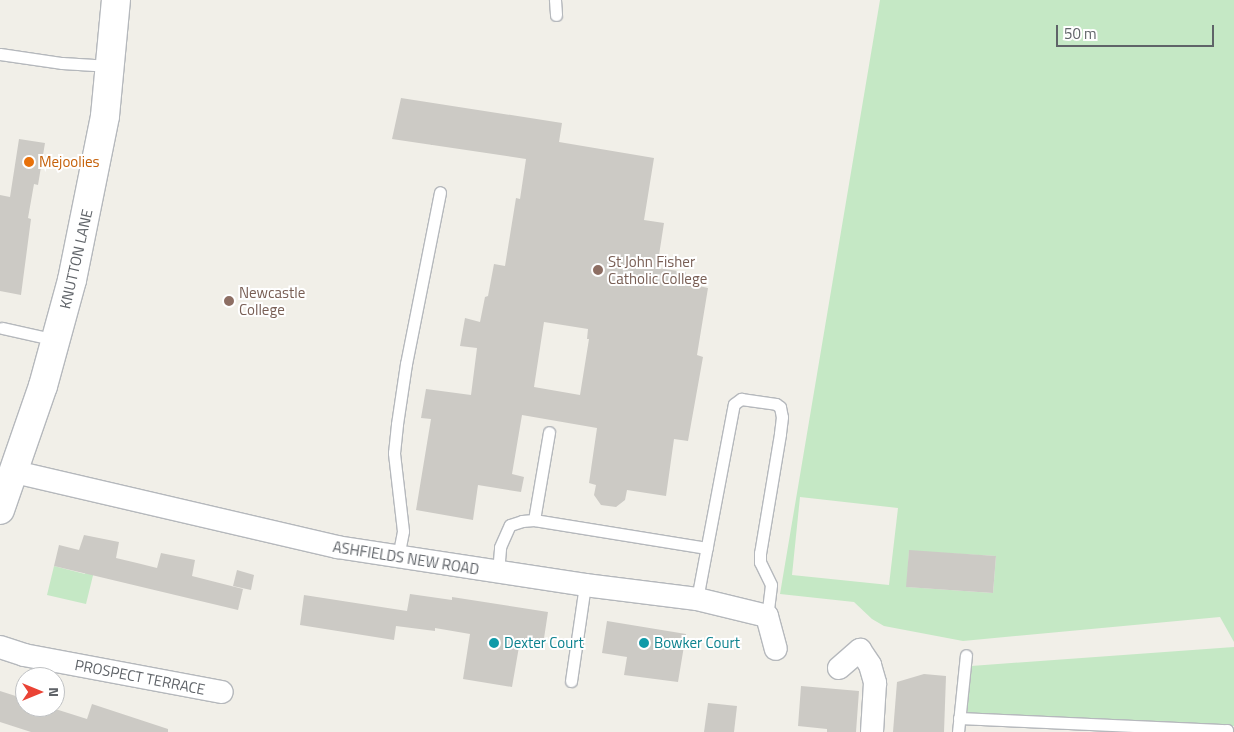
<!DOCTYPE html>
<html>
<head>
<meta charset="utf-8">
<style>
	body { margin:0 }
	#map { position:relative; width:1234px; height:732px; overflow:hidden; background:#f1efe8; font-family:"Titillium Web",sans-serif }
	div>[style] { position:absolute }
	[style*='--x'] { left:calc(var(--x)*1px); top:calc(var(--y)*1px); width:calc(var(--w)*1px); rotate:calc(var(--a)*1deg) }
	.green>* { inset:0; background:#c5e8c5 }
	.building>* { inset:0; background:#cccac5 }
	.roads { filter:drop-shadow(1px 0 #b5b8bc) drop-shadow(-1px 0 #b5b8bc) drop-shadow(0 1px #b5b8bc) drop-shadow(0 -1px #b5b8bc) }
	.lane>* { height:11px; margin:-5.5px; padding:0 5.5px; transform-origin:5.5px; border-radius:5.5px; background:#fff }
	.street>* { height:22px; margin:-11px; padding:0 11px; transform-origin:11px; border-radius:11px; background:#fff }
	.secondary>* { height:28px; margin:-14px; padding:0 14px; transform-origin:14px; border-radius:14px; background:#fff }
	.dots>* { width:14px; height:14px; translate:-50% -50%; box-sizing:border-box; border:2px solid #fff; border-radius:50% }
	span { translate:-50% -50%; white-space:nowrap; text-align:center; line-height:1.15; -webkit-text-stroke:4px #fff; paint-order:stroke }
	.food-label { font-size:15px; color:#c56008 }
	.left { translate:0 -50%; text-align:left }
	.street-label { font-size:15px; color:#5f6368 }
	.education-label { font-size:15px; color:#785e54 }
	.culture-label { font-size:15px; color:#0d838f }
	.north { position:absolute; left:15px; top:667px; width:50px; height:50px; box-sizing:border-box; background:#fff; border:1px solid #bfc1c3; border-radius:50%; rotate:90deg; font-size:14px; font-weight:700; line-height:20px; text-align:center; color:#5f6368 }
	.north::after { content:''; display:block; margin:auto; width:18px; height:22px; background:#ea4335; clip-path:polygon(50% 0,100% 100%,50% 72%,0 100%) }
	.scale { position:absolute; left:1056px; top:25px; width:158px; height:22px; box-sizing:border-box; border:2px solid #5f6368; border-top:0; padding-left:6px; font-size:15px; line-height:18px; white-space:nowrap; color:#5f6368; -webkit-text-stroke:4px #fff; paint-order:stroke }
</style>
</head>
<body>
<div id="map">
	<div class="green">
		<i style="clip-path:polygon(evenodd,880px 0,1234px 0,1234px 642px,1220px 617px,963px 641px,884px 626px,872px 619px,854px 602px,780px 594px,880px 0,800px 497px,898px 508px,889px 585px,792px 575px,800px 497px,880px 0,909px 551px,996px 556px,993px 593px,907px 587px,909px 551px)"></i>
		<i style="clip-path:polygon(91px 553px,98px 555px,86px 604px,47px 595px,54px 566px,85px 574px)"></i>
		<i style="clip-path:polygon(1234px 647px,1234px 726px,967px 716px,971px 666px)"></i>
	</div>
	<div class="building">
		<i style="clip-path:polygon(evenodd,401px 98px,562px 123px,559px 142px,654px 158px,644px 220px,664px 223px,657px 268px,686px 272px,685px 283px,708px 288px,697px 355px,703px 357px,688px 441px,674px 439px,666px 496px,627px 490px,625px 500px,616px 507px,601px 505px,594px 495px,596px 485px,589px 483px,597px 428px,522px 415px,512px 474px,524px 477px,521px 492px,478px 485px,473px 520px,416px 510px,431px 419px,421px 418px,426px 389px,471px 395px,477px 348px,460px 346px,465px 318px,480px 322px,485px 297px,488px 296px,494px 264px,505px 266px,516px 198px,520px 199px,526px 159px,392px 139px,401px 98px,544px 322px,588px 329px,587px 339px,589px 339px,580px 395px,534px 387px,544px 322px)"></i>
		<i style="clip-path:polygon(19px 139px,45px 143px,38px 185px,34px 184px,28px 218px,31px 219px,21px 295px,0 291px,0 195px,10px 197px)"></i>
		<i style="clip-path:polygon(84px 535px,119px 542px,116px 558px,137px 563px,157px 568px,161px 553px,195px 560px,192px 576px,243px 589px,238px 610px,54px 566px,59px 545px,79px 550px)"></i>
		<i style="clip-path:polygon(909px 550px,996px 556px,993px 593px,906px 587px)"></i>
		<i style="clip-path:polygon(237px 570px,254px 575px,251px 590px,233px 586px)"></i>
		<i style="clip-path:polygon(410px 594px,452px 600px,452px 597px,548px 612px,543px 645px,520px 641px,512px 687px,463px 679px,470px 634px,435px 628px,435px 631px,396px 626px,394px 640px,300px 625px,304px 595px,407px 611px)"></i>
		<i style="clip-path:polygon(607px 621px,686px 634px,678px 682px,624px 675px,627px 657px,602px 653px)"></i>
		<i style="clip-path:polygon(924px 674px,946px 676px,944px 732px,893px 732px,897px 682px)"></i>
		<i style="clip-path:polygon(801px 686px,859px 691px,856px 732px,827px 732px,827px 729px,798px 726px)"></i>
		<i style="clip-path:polygon(0 691px,25px 699px,25px 707px,49px 707px,87px 719px,92px 704px,168px 729px,168px 732px,31px 732px,0 722px)"></i>
		<i style="clip-path:polygon(708px 703px,737px 706px,734px 732px,704px 732px)"></i>
	</div>
	<div class="roads">
		<div class="lane">
			<i style="--x:555;--y:0;--w:15;--a:86"></i>
			<i style="--x:0;--y:54;--w:63;--a:8.3"></i>
			<i style="--x:62;--y:63;--w:48;--a:3.6"></i>
			<i style="--x:2;--y:328;--w:55;--a:12.5"></i>
			<i style="--x:534;--y:520;--w:175;--a:9.2"></i>
			<i style="--x:398;--y:557;--w:26;--a:-79"></i>
			<i style="--x:403;--y:531;--w:79;--a:-96.6"></i>
			<i style="--x:394;--y:453;--w:29;--a:-84"></i>
			<i style="--x:397;--y:424;--w:61;--a:-81.5"></i>
			<i style="--x:406;--y:364;--w:175;--a:-78.8"></i>
			<i style="--x:498;--y:572;--w:25;--a:-85"></i>
			<i style="--x:500;--y:547;--w:24;--a:-66"></i>
			<i style="--x:510;--y:525;--w:13;--a:-18"></i>
			<i style="--x:522;--y:521;--w:12;--a:-5"></i>
			<i style="--x:534;--y:520;--w:89;--a:-80.3"></i>
			<i style="--x:697;--y:599;--w:198;--a:-79.3"></i>
			<i style="--x:734;--y:404;--w:9;--a:-36"></i>
			<i style="--x:741;--y:399;--w:35;--a:8"></i>
			<i style="--x:776;--y:404;--w:5;--a:37"></i>
			<i style="--x:780;--y:407;--w:10;--a:79"></i>
			<i style="--x:782;--y:417;--w:17;--a:97"></i>
			<i style="--x:780;--y:434;--w:121;--a:99.5"></i>
			<i style="--x:760;--y:553;--w:9;--a:90"></i>
			<i style="--x:760;--y:562;--w:25;--a:64"></i>
			<i style="--x:771;--y:585;--w:31;--a:97"></i>
			<i style="--x:571;--y:681;--w:97;--a:-81.7"></i>
			<i style="--x:959;--y:718;--w:268;--a:2.6"></i>
			<i style="--x:1227;--y:730;--w:2;--a:117"></i>
			<i style="--x:958;--y:732;--w:77;--a:-84.1"></i>
		</div>
		<div class="street">
			<i style="--x:15;--y:472;--w:331;--a:13.1"></i>
			<i style="--x:337;--y:547;--w:251;--a:8.7"></i>
			<i style="--x:585;--y:585;--w:113;--a:7.1"></i>
			<i style="--x:697;--y:599;--w:72;--a:13.7"></i>
			<i style="--x:767;--y:616;--w:34;--a:75"></i>
			<i style="--x:0;--y:647;--w:25;--a:18"></i>
			<i style="--x:24;--y:655;--w:201;--a:10.6"></i>
			<i style="--x:839;--y:668;--w:28;--a:-41"></i>
			<i style="--x:860;--y:650;--w:18;--a:56"></i>
			<i style="--x:870;--y:665;--w:19;--a:74"></i>
			<i style="--x:875;--y:683;--w:49;--a:93.5"></i>
		</div>
		<div class="secondary">
			<i style="--x:0;--y:510;--w:131;--a:-70.9"></i>
			<i style="--x:43;--y:386;--w:110;--a:-74.7"></i>
			<i style="--x:72;--y:280;--w:167;--a:-78.6"></i>
			<i style="--x:105;--y:116;--w:117;--a:-84.6"></i>
		</div>
	</div>
	<div class="dots">
		<i style="left:29px;top:162px;background:#e8710a"></i>
		<i style="left:598px;top:270px;background:#8d6e63"></i>
		<i style="left:229px;top:301px;background:#8d6e63"></i>
		<i style="left:494px;top:643px;background:#0f9aa8"></i>
		<i style="left:644px;top:643px;background:#0f9aa8"></i>
	</div>
	<div class="food-label">
		<span class="left" style="left:39px;top:162px">Mejoolies</span>
	</div>
	<div class="street-label">
		<span style="left:76px;top:259px;rotate:-77deg">KNUTTON LANE</span>
		<span style="left:406px;top:558px;rotate:9deg">ASHFIELDS NEW ROAD</span>
		<span style="left:140px;top:677px;rotate:11deg">PROSPECT TERRACE</span>
	</div>
	<div class="education-label">
		<span class="left" style="left:608px;top:270px">St John Fisher<br>Catholic College</span>
		<span class="left" style="left:239px;top:301px">Newcastle<br>College</span>
	</div>
	<div class="culture-label">
		<span class="left" style="left:504px;top:643px">Dexter Court</span>
		<span class="left" style="left:654px;top:643px">Bowker Court</span>
	</div>
	<div class="north">N</div>
	<div class="scale">50 m</div>
</div>
</body>
</html>
